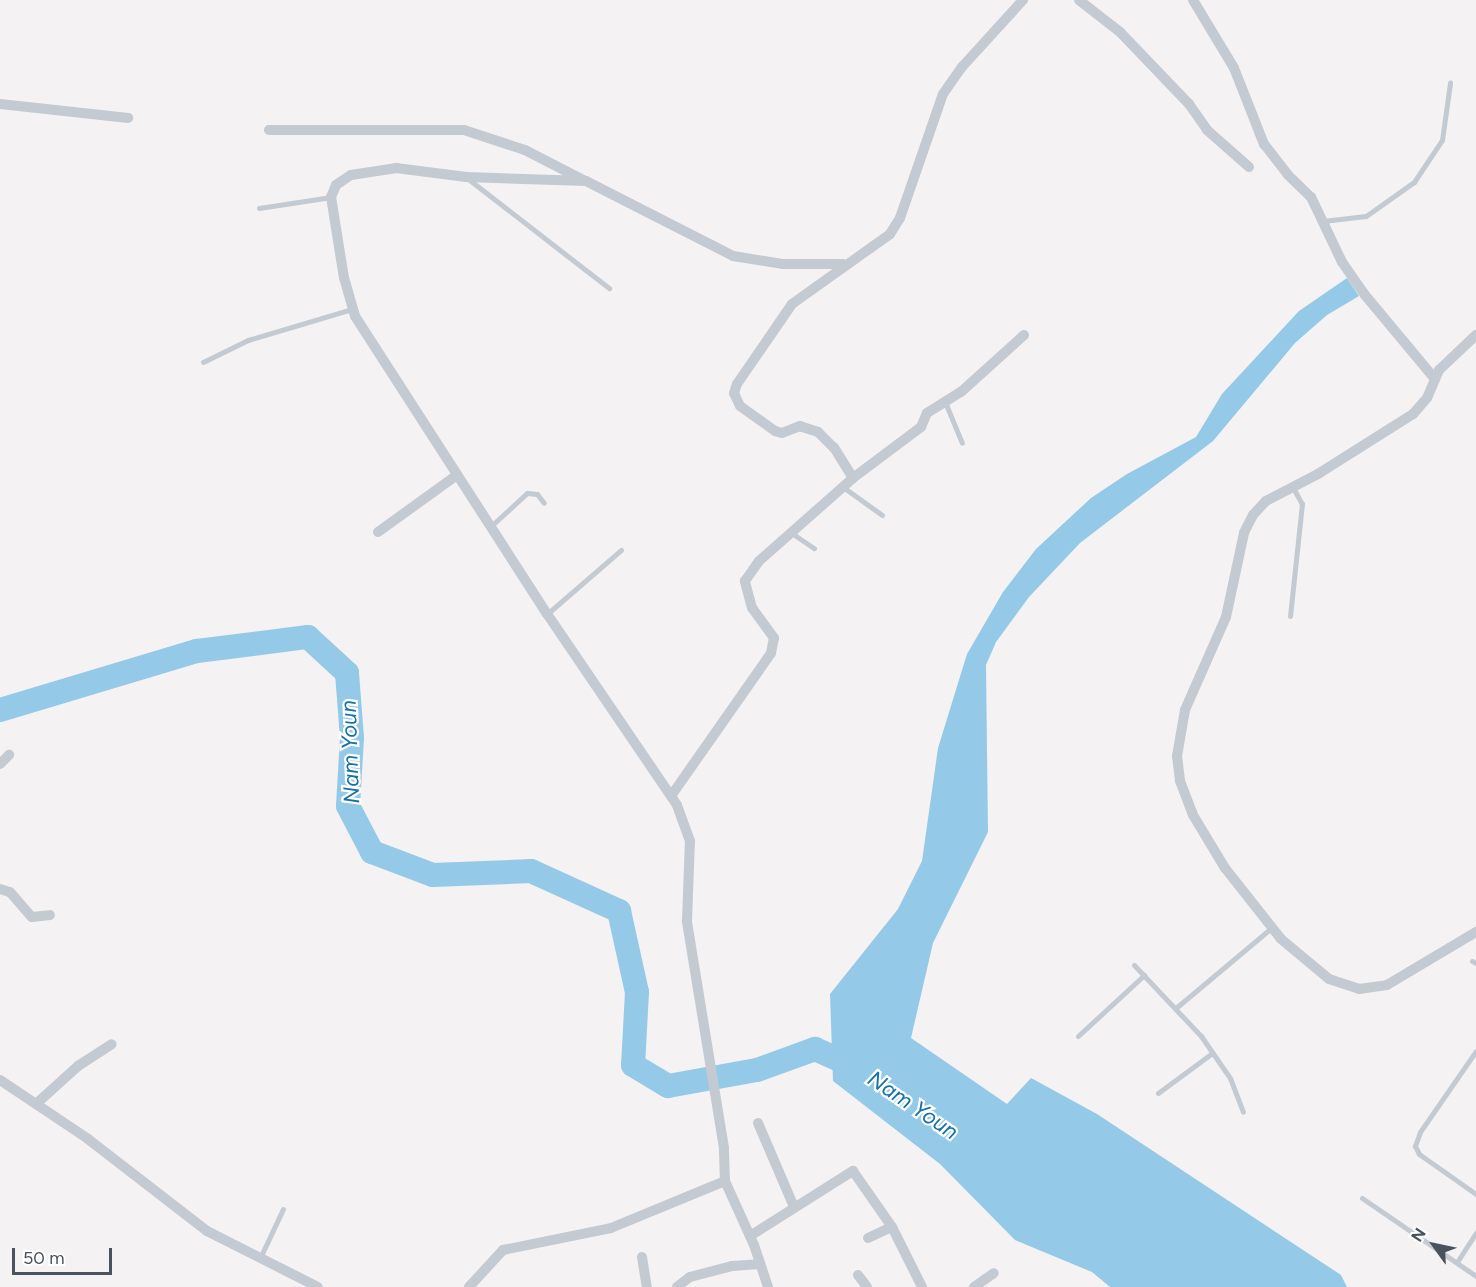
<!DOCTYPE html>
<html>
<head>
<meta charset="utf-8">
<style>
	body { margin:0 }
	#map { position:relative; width:1476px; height:1287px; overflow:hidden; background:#f4f2f2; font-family:Figtree,sans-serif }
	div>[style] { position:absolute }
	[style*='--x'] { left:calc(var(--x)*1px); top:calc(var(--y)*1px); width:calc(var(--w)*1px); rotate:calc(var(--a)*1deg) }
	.water>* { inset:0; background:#94cae8 }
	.river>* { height:24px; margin:-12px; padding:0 12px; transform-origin:12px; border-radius:12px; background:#94cae8 }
	.lane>* { height:5px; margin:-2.5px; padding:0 2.5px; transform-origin:2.5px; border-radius:2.5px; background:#c3cad2 }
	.street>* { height:10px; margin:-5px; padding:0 5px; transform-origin:5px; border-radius:5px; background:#c3cad2 }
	span { translate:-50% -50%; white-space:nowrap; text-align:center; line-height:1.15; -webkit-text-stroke:4.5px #fff; paint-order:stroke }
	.water-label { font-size:22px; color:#1572a6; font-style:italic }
	.north { position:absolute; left:1404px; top:1215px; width:60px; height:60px; -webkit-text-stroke:4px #fff; paint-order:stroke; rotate:303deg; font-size:16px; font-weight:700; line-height:24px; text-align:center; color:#4a525e }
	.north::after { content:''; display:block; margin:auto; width:21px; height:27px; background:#4a525e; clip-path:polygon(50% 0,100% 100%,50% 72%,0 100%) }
	.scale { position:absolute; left:12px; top:1248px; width:100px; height:27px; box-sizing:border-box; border:3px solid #4a525e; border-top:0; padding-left:8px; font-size:18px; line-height:21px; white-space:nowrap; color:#4a525e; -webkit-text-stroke:4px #fff; paint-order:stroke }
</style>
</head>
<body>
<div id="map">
	<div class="water">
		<i style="clip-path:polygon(1347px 278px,1359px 296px,1327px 315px,1295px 343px,1213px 441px,1080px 543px,1029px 597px,996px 642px,986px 665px,988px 832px,933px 943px,911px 1038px,1007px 1104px,1031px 1078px,1097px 1114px,1341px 1275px,1347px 1287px,1110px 1287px,1092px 1272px,1015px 1240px,940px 1164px,833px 1081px,830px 994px,898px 909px,922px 861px,938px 748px,967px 654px,1003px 592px,1036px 549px,1091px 498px,1127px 474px,1196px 437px,1222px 394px,1299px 311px)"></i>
	</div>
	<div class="river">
		<i style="--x:0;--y:710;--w:206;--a:-16.7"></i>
		<i style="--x:197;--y:651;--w:112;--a:-7.2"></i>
		<i style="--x:308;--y:637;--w:53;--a:42.7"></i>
		<i style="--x:347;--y:673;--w:65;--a:85.6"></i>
		<i style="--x:352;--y:738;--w:68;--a:93.4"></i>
		<i style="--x:348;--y:806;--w:52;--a:62.4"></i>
		<i style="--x:372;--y:852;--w:65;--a:20.7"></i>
		<i style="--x:433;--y:875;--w:98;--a:-2.3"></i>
		<i style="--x:531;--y:871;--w:97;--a:24.4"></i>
		<i style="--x:619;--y:911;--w:83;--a:77.5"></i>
		<i style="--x:637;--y:992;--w:73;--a:93.1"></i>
		<i style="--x:633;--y:1065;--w:41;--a:31"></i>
		<i style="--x:668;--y:1086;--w:90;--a:-10.2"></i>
		<i style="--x:757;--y:1070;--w:62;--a:-19.9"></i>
		<i style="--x:815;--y:1049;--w:51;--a:24.1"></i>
	</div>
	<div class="lane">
		<i style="--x:467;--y:178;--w:180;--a:37.8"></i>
		<i style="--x:259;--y:208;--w:73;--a:-8.7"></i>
		<i style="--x:1323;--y:221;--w:43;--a:-6.6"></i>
		<i style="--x:1366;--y:216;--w:59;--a:-35.3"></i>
		<i style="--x:1414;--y:182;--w:50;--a:-56.3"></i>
		<i style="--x:1442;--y:140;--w:58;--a:-82"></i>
		<i style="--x:203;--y:362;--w:50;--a:-26.1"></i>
		<i style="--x:248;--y:340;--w:109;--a:-16.6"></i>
		<i style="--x:945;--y:402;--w:44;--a:67.5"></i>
		<i style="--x:843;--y:487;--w:48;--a:35.7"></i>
		<i style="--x:491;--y:526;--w:49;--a:-42.5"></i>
		<i style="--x:527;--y:493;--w:10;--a:6"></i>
		<i style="--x:537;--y:494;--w:11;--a:52"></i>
		<i style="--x:790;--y:532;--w:29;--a:34"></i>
		<i style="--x:547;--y:614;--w:98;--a:-40.9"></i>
		<i style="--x:1290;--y:616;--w:113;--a:-83.9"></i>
		<i style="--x:1302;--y:504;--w:18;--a:-119"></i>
		<i style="--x:1472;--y:961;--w:4;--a:27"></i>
		<i style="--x:1134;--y:965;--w:98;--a:46.7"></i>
		<i style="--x:1201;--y:1036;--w:51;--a:55.4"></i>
		<i style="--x:1230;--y:1078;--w:36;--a:69"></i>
		<i style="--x:1177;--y:1007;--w:123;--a:-40"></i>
		<i style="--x:1078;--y:1036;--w:90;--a:-42.7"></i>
		<i style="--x:1476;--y:1051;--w:98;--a:124.7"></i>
		<i style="--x:1420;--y:1132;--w:15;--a:110"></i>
		<i style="--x:1415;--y:1146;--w:9;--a:63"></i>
		<i style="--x:1419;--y:1154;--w:70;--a:35.1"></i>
		<i style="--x:1158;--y:1093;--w:67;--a:-36.5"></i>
		<i style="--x:1362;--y:1198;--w:138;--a:34.4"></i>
		<i style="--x:260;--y:1258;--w:54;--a:-64.9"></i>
		<i style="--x:1457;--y:1262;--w:35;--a:-57"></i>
	</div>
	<div class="street">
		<i style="--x:1079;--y:0;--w:52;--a:38"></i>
		<i style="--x:1120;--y:32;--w:100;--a:46.2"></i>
		<i style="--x:1189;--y:104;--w:32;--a:55"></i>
		<i style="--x:1207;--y:130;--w:56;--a:41.4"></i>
		<i style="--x:1193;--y:0;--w:79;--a:58.9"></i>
		<i style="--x:1234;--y:68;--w:82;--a:68.5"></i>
		<i style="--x:1264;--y:144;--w:39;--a:52"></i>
		<i style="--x:1288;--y:175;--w:32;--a:44"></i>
		<i style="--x:1311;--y:197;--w:72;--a:64.5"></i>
		<i style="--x:1342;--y:262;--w:40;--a:55.1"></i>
		<i style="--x:1365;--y:295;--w:109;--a:50.2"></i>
		<i style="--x:0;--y:104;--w:129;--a:6.2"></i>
		<i style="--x:269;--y:130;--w:195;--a:0"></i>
		<i style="--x:464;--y:130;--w:64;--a:18.2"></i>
		<i style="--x:525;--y:150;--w:65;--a:27.3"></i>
		<i style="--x:1476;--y:335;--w:51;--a:136.6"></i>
		<i style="--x:1439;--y:370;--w:30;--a:113"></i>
		<i style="--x:1427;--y:398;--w:21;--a:131"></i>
		<i style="--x:1413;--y:414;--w:112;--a:147.7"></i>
		<i style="--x:1318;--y:474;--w:59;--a:152.6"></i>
		<i style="--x:1266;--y:501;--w:19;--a:133"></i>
		<i style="--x:1253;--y:515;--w:20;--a:117"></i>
		<i style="--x:1244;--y:533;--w:86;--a:102.1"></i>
		<i style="--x:1226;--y:617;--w:102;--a:113.8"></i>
		<i style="--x:1185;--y:710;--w:47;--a:99.9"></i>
		<i style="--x:1177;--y:756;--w:25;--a:83"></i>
		<i style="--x:1180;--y:781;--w:36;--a:69"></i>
		<i style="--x:1193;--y:815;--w:62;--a:58.9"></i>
		<i style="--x:1225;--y:868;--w:90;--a:51.7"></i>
		<i style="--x:1281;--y:939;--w:62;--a:39.8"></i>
		<i style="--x:1329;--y:979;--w:32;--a:18"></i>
		<i style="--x:1359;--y:989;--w:28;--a:-8"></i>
		<i style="--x:1387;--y:985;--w:104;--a:-30.8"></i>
		<i style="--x:853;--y:478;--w:36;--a:-122"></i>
		<i style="--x:834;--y:448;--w:23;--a:-135"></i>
		<i style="--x:818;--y:432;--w:19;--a:-162"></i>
		<i style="--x:800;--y:426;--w:19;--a:159"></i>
		<i style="--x:782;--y:433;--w:7;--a:-164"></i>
		<i style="--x:775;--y:431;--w:43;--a:-144.5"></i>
		<i style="--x:740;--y:406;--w:14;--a:-115"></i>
		<i style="--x:734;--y:393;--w:9;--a:-72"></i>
		<i style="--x:737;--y:384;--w:97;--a:-55.5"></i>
		<i style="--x:792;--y:304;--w:120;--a:-35.5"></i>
		<i style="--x:890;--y:234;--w:19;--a:-58"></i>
		<i style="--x:900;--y:218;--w:131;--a:-70.9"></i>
		<i style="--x:943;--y:94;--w:33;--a:-55"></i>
		<i style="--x:962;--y:67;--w:91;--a:-47.7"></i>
		<i style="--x:378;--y:532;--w:97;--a:-35.8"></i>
		<i style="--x:0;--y:764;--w:13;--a:-45"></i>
		<i style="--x:671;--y:796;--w:174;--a:-55"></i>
		<i style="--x:771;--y:653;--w:15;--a:-79"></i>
		<i style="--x:774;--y:638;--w:37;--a:-126"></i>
		<i style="--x:752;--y:608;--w:28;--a:-105"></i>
		<i style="--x:745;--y:581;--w:24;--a:-55"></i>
		<i style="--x:759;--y:561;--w:125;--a:-41.4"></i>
		<i style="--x:853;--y:478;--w:85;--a:-36.9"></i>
		<i style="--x:921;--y:427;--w:15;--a:-67"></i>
		<i style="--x:927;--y:413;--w:40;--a:-32"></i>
		<i style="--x:961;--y:392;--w:85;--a:-42.1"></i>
		<i style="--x:0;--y:889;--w:10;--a:17"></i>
		<i style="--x:10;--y:892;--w:33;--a:49"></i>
		<i style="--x:32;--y:917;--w:18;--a:-6"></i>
		<i style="--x:0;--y:1080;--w:106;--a:33.8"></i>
		<i style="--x:88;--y:1139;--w:150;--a:37.7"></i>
		<i style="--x:207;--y:1231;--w:124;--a:26.8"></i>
		<i style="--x:36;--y:1104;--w:57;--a:-42.1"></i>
		<i style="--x:78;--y:1066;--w:40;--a:-32.9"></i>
		<i style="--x:758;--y:1123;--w:91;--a:66.8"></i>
		<i style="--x:750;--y:1236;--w:122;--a:-32.3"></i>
		<i style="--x:853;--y:1171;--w:68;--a:55.1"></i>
		<i style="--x:868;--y:1238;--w:26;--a:-25"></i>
		<i style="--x:892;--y:1227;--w:67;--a:63.4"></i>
		<i style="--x:642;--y:1257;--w:30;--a:81"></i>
		<i style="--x:858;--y:1275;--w:15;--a:53"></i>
		<i style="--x:469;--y:1287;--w:50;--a:-47.4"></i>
		<i style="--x:503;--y:1250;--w:110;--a:-11.5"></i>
		<i style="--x:611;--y:1228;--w:123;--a:-22.4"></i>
		<i style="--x:677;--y:1287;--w:16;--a:-38"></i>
		<i style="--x:690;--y:1277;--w:43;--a:-14.7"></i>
		<i style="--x:732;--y:1266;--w:27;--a:-4"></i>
		<i style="--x:768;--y:1287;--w:44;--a:-108.4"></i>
		<i style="--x:754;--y:1245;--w:70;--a:-114.4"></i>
		<i style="--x:725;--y:1181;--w:33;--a:-92"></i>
		<i style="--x:724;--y:1148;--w:230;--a:-99.3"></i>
		<i style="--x:687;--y:921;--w:80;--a:-87.9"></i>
		<i style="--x:690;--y:841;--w:38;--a:-110"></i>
		<i style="--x:677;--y:805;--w:231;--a:-124.2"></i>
		<i style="--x:547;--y:614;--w:354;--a:-122.8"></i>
		<i style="--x:355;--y:316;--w:40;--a:-106"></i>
		<i style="--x:344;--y:278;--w:82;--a:-99.1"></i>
		<i style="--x:331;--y:197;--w:13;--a:-67"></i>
		<i style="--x:336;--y:185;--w:18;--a:-34"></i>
		<i style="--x:351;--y:175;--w:46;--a:-8.8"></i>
		<i style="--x:396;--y:168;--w:71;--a:7.3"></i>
		<i style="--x:466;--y:177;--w:120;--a:1.9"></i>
		<i style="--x:586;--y:181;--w:165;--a:27"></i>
		<i style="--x:733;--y:256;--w:51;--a:9.1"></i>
		<i style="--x:783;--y:264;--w:60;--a:0"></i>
		<i style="--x:974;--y:1287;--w:24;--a:-35"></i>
	</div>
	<div class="water-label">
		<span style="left:350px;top:752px;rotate:-92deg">Nam Youn</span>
		<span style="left:913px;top:1105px;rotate:34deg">Nam Youn</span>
	</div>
	<div class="north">N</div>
	<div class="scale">50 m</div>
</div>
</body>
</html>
